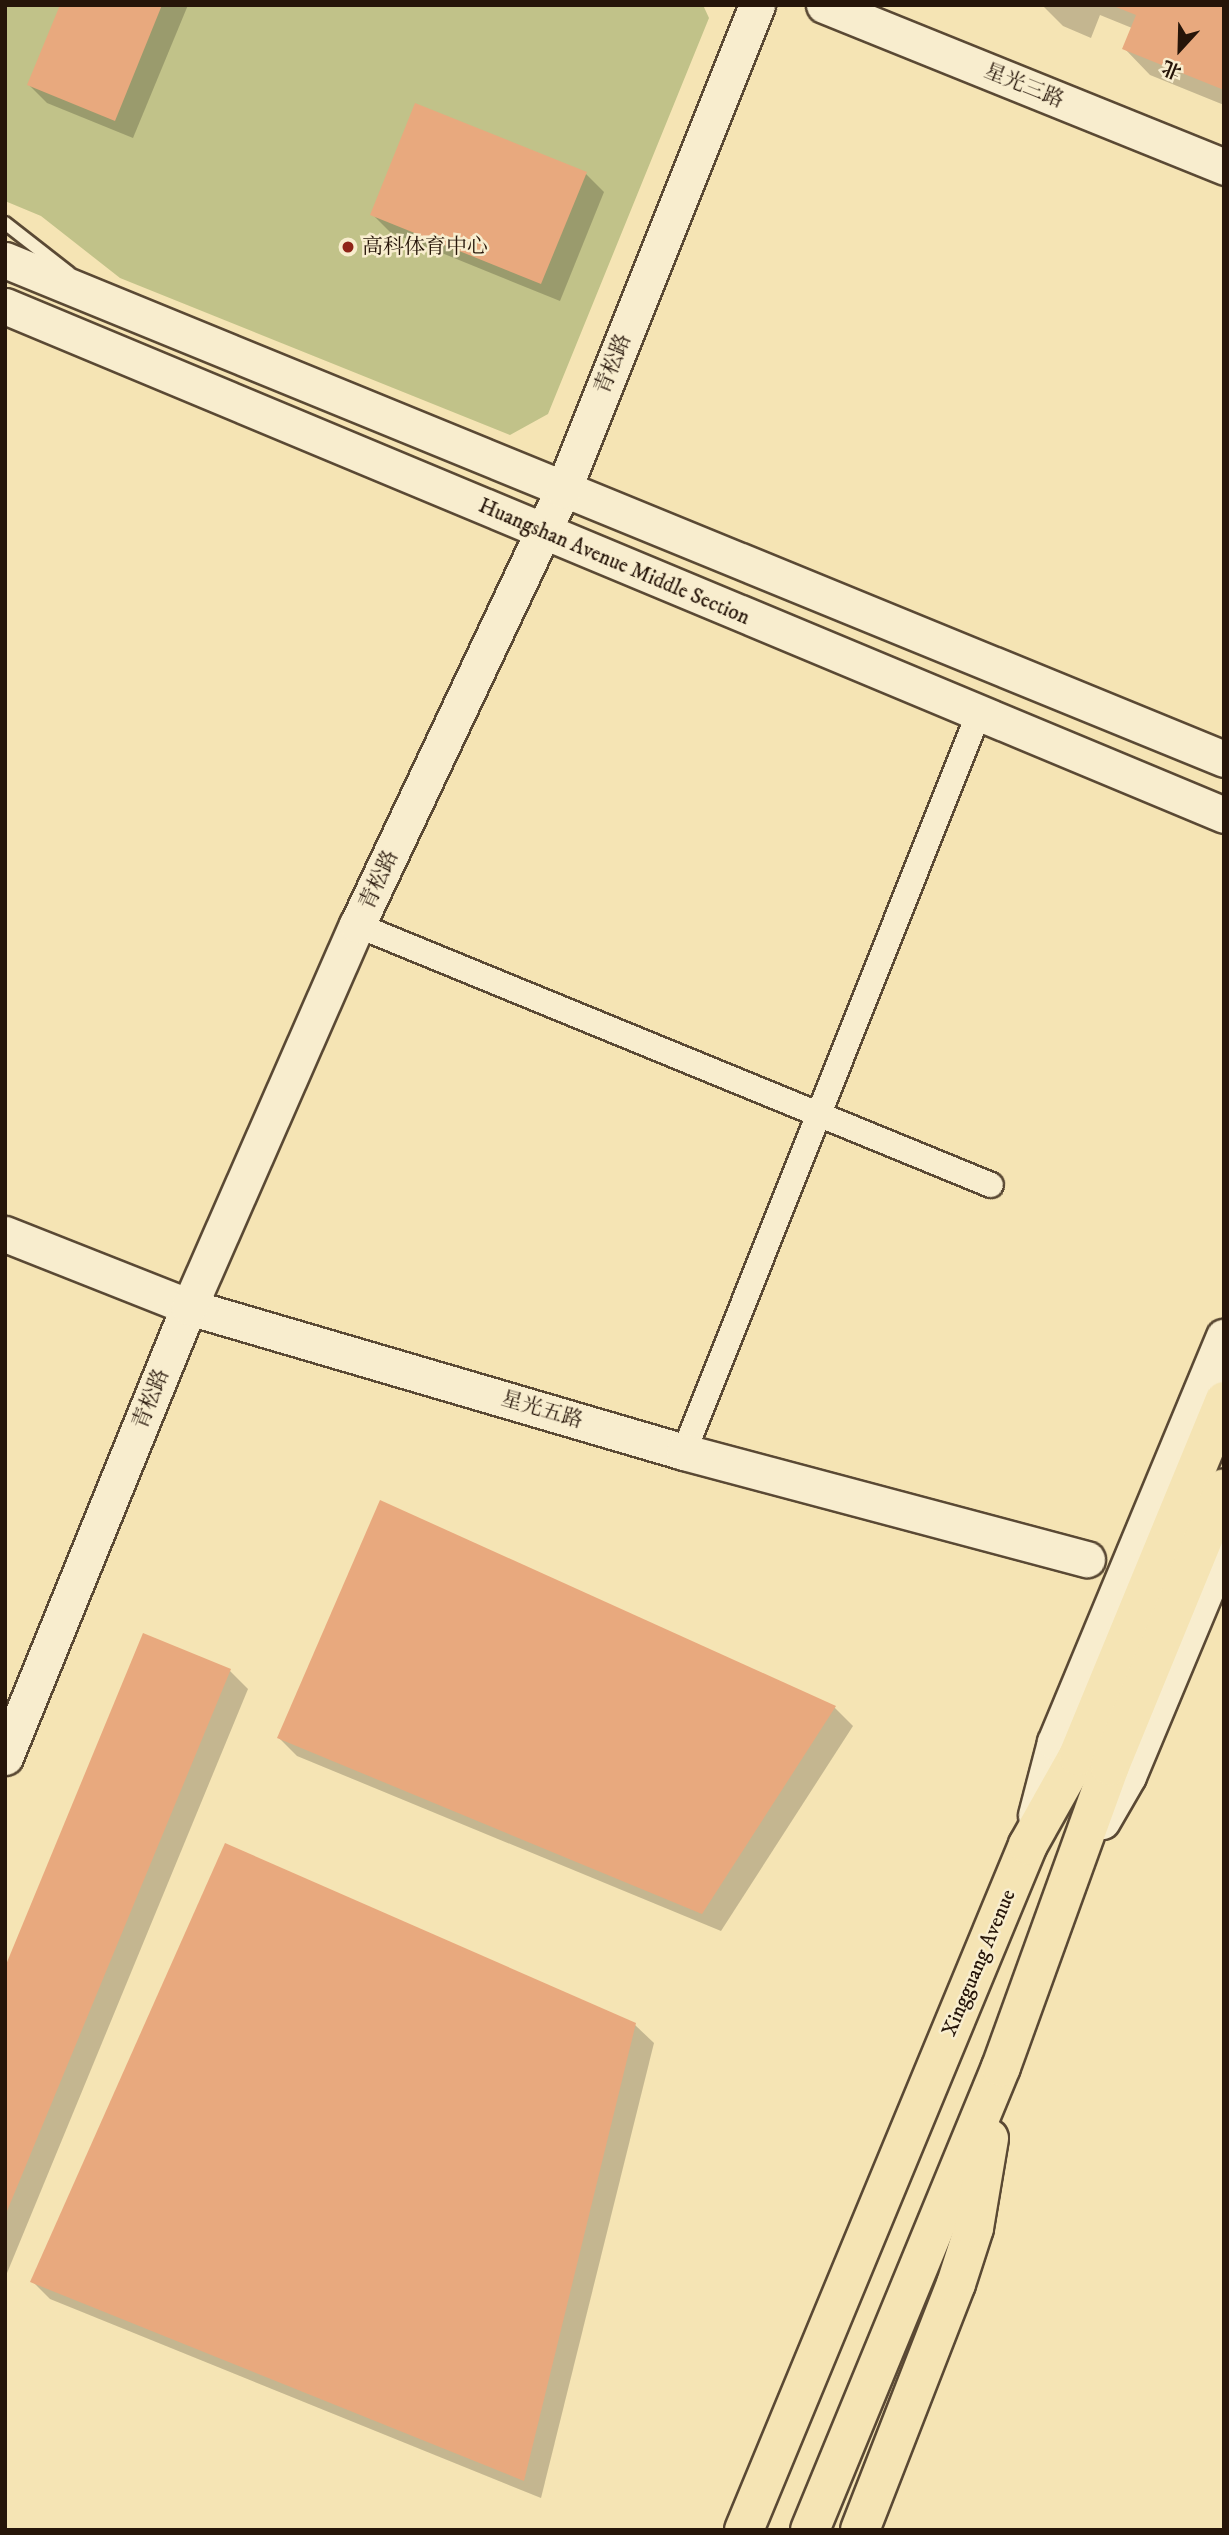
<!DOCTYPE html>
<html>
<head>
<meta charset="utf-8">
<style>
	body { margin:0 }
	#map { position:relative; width:1229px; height:2535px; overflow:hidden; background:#f5e4b4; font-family:"IM FELL DW Pica","Noto Serif SC",serif }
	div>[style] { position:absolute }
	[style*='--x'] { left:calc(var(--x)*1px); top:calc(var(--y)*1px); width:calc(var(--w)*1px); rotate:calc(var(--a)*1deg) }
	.green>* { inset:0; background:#c1c289 }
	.shadow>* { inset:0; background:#0003 }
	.building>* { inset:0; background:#e8a97e }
	.roads { filter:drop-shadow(2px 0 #5a4934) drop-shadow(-2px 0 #5a4934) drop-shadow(0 2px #5a4934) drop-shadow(0 -2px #5a4934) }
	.lane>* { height:12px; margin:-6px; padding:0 6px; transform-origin:6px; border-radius:6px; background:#f8edce }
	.street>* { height:24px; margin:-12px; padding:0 12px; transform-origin:12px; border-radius:12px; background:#f8edce }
	.secondary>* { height:35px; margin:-17.5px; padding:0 17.5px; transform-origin:17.5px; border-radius:17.5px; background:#f8edce }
	.primary>* { height:38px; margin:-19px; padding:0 19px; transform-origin:19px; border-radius:19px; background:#f5e4b4 }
	.dots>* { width:19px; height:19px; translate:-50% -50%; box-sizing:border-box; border:4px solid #f8edce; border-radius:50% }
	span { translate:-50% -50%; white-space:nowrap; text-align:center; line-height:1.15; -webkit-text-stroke:5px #f8edce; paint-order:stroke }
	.street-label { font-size:21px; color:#261509 }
	.poi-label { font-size:21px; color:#261509 }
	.left { translate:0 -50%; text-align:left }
	.frame { position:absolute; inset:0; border:7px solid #261509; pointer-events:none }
	.north { position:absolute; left:1145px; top:14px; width:70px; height:70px; -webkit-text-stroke:5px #f8edce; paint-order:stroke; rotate:202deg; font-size:19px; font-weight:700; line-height:28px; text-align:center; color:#261509 }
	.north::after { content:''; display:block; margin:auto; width:24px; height:32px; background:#261509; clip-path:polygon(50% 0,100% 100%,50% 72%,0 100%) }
</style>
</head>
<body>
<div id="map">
	<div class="green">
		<i style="clip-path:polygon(5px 5px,703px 5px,709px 18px,548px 414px,510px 435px,120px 278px,41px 216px,5px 201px)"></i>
	</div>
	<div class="shadow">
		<i style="clip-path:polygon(62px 5px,188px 5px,133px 138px,47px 103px,29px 85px)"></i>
		<i style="clip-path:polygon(1042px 5px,1224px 5px,1224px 105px,1150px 75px,1124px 48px,1132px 28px,1100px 15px,1091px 38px,1063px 26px)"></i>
		<i style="clip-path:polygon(586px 174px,604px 192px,560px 301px,390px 232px,372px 214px)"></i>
		<i style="clip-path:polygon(381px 1503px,835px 1708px,853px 1726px,721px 1931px,297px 1756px,279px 1738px)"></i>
		<i style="clip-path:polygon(144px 1635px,230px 1671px,248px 1689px,5px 2278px,5px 1972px)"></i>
		<i style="clip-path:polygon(635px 2025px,654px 2043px,541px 2498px,50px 2299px,32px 2281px)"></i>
	</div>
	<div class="building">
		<i style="clip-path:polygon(60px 5px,162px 5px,115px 121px,27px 85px)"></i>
		<i style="clip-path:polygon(1111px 5px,1224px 5px,1224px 90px,1122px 49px,1136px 15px)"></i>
		<i style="clip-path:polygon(415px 103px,587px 172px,541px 284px,370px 215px)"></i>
		<i style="clip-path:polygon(380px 1500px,836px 1706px,702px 1914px,277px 1738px)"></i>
		<i style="clip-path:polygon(143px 1633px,231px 1669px,5px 2216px,5px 1967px)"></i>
		<i style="clip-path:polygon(225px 1843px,636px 2023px,524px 2481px,30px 2282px)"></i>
	</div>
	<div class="roads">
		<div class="lane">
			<i style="--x:5;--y:223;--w:81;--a:38"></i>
		</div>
		<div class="street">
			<i style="--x:357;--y:925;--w:685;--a:22.3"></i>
			<i style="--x:684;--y:1452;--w:793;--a:-68.25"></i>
		</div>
		<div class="secondary">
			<i style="--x:824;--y:5;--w:432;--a:22"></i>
			<i style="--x:5;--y:260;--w:1317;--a:22.26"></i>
			<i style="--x:5;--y:306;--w:1321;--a:22.66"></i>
			<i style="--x:5;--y:1234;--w:198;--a:21.6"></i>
			<i style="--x:189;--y:1307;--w:516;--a:16.33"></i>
			<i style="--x:684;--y:1452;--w:417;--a:14.9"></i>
			<i style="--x:5;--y:1757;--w:486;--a:-67.8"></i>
			<i style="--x:189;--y:1307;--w:417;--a:-66.3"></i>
			<i style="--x:357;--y:925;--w:481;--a:-64.7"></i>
			<i style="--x:563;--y:490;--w:522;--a:-68.2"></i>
			<i style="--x:1036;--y:1815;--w:75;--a:-75.4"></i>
			<i style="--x:1055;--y:1742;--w:439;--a:-67.4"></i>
			<i style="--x:1102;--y:1821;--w:52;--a:-60"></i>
			<i style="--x:1128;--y:1776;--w:248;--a:-67.3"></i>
		</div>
		<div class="primary">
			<i style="--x:744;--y:2530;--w:742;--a:-67.48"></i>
			<i style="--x:1028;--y:1845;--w:102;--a:-60.7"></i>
			<i style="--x:1078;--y:1756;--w:384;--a:-67.6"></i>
			<i style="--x:810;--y:2530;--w:501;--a:-67.58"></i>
			<i style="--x:1001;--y:2067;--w:320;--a:-70.1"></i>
			<i style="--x:1110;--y:1766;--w:300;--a:-67.7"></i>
			<i style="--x:860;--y:2530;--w:264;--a:-68.7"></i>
			<i style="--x:956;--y:2284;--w:59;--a:-72.2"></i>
			<i style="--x:974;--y:2228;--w:91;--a:-80.5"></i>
		</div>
	</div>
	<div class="dots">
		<i style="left:348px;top:247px;background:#8f2418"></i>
	</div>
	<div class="street-label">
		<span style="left:1024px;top:86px;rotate:22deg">星光三路</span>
		<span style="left:613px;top:364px;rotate:-68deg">青松路</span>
		<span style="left:614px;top:562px;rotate:23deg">Huangshan Avenue Middle Section</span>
		<span style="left:379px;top:880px;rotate:-65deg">青松路</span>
		<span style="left:151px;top:1399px;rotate:-68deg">青松路</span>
		<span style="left:542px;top:1410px;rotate:16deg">星光五路</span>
		<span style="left:979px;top:1963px;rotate:-67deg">Xingguang Avenue</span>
	</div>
	<div class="poi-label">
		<span class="left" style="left:362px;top:247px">高科体育中心</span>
	</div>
	<div class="frame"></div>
	<div class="north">北</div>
</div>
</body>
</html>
